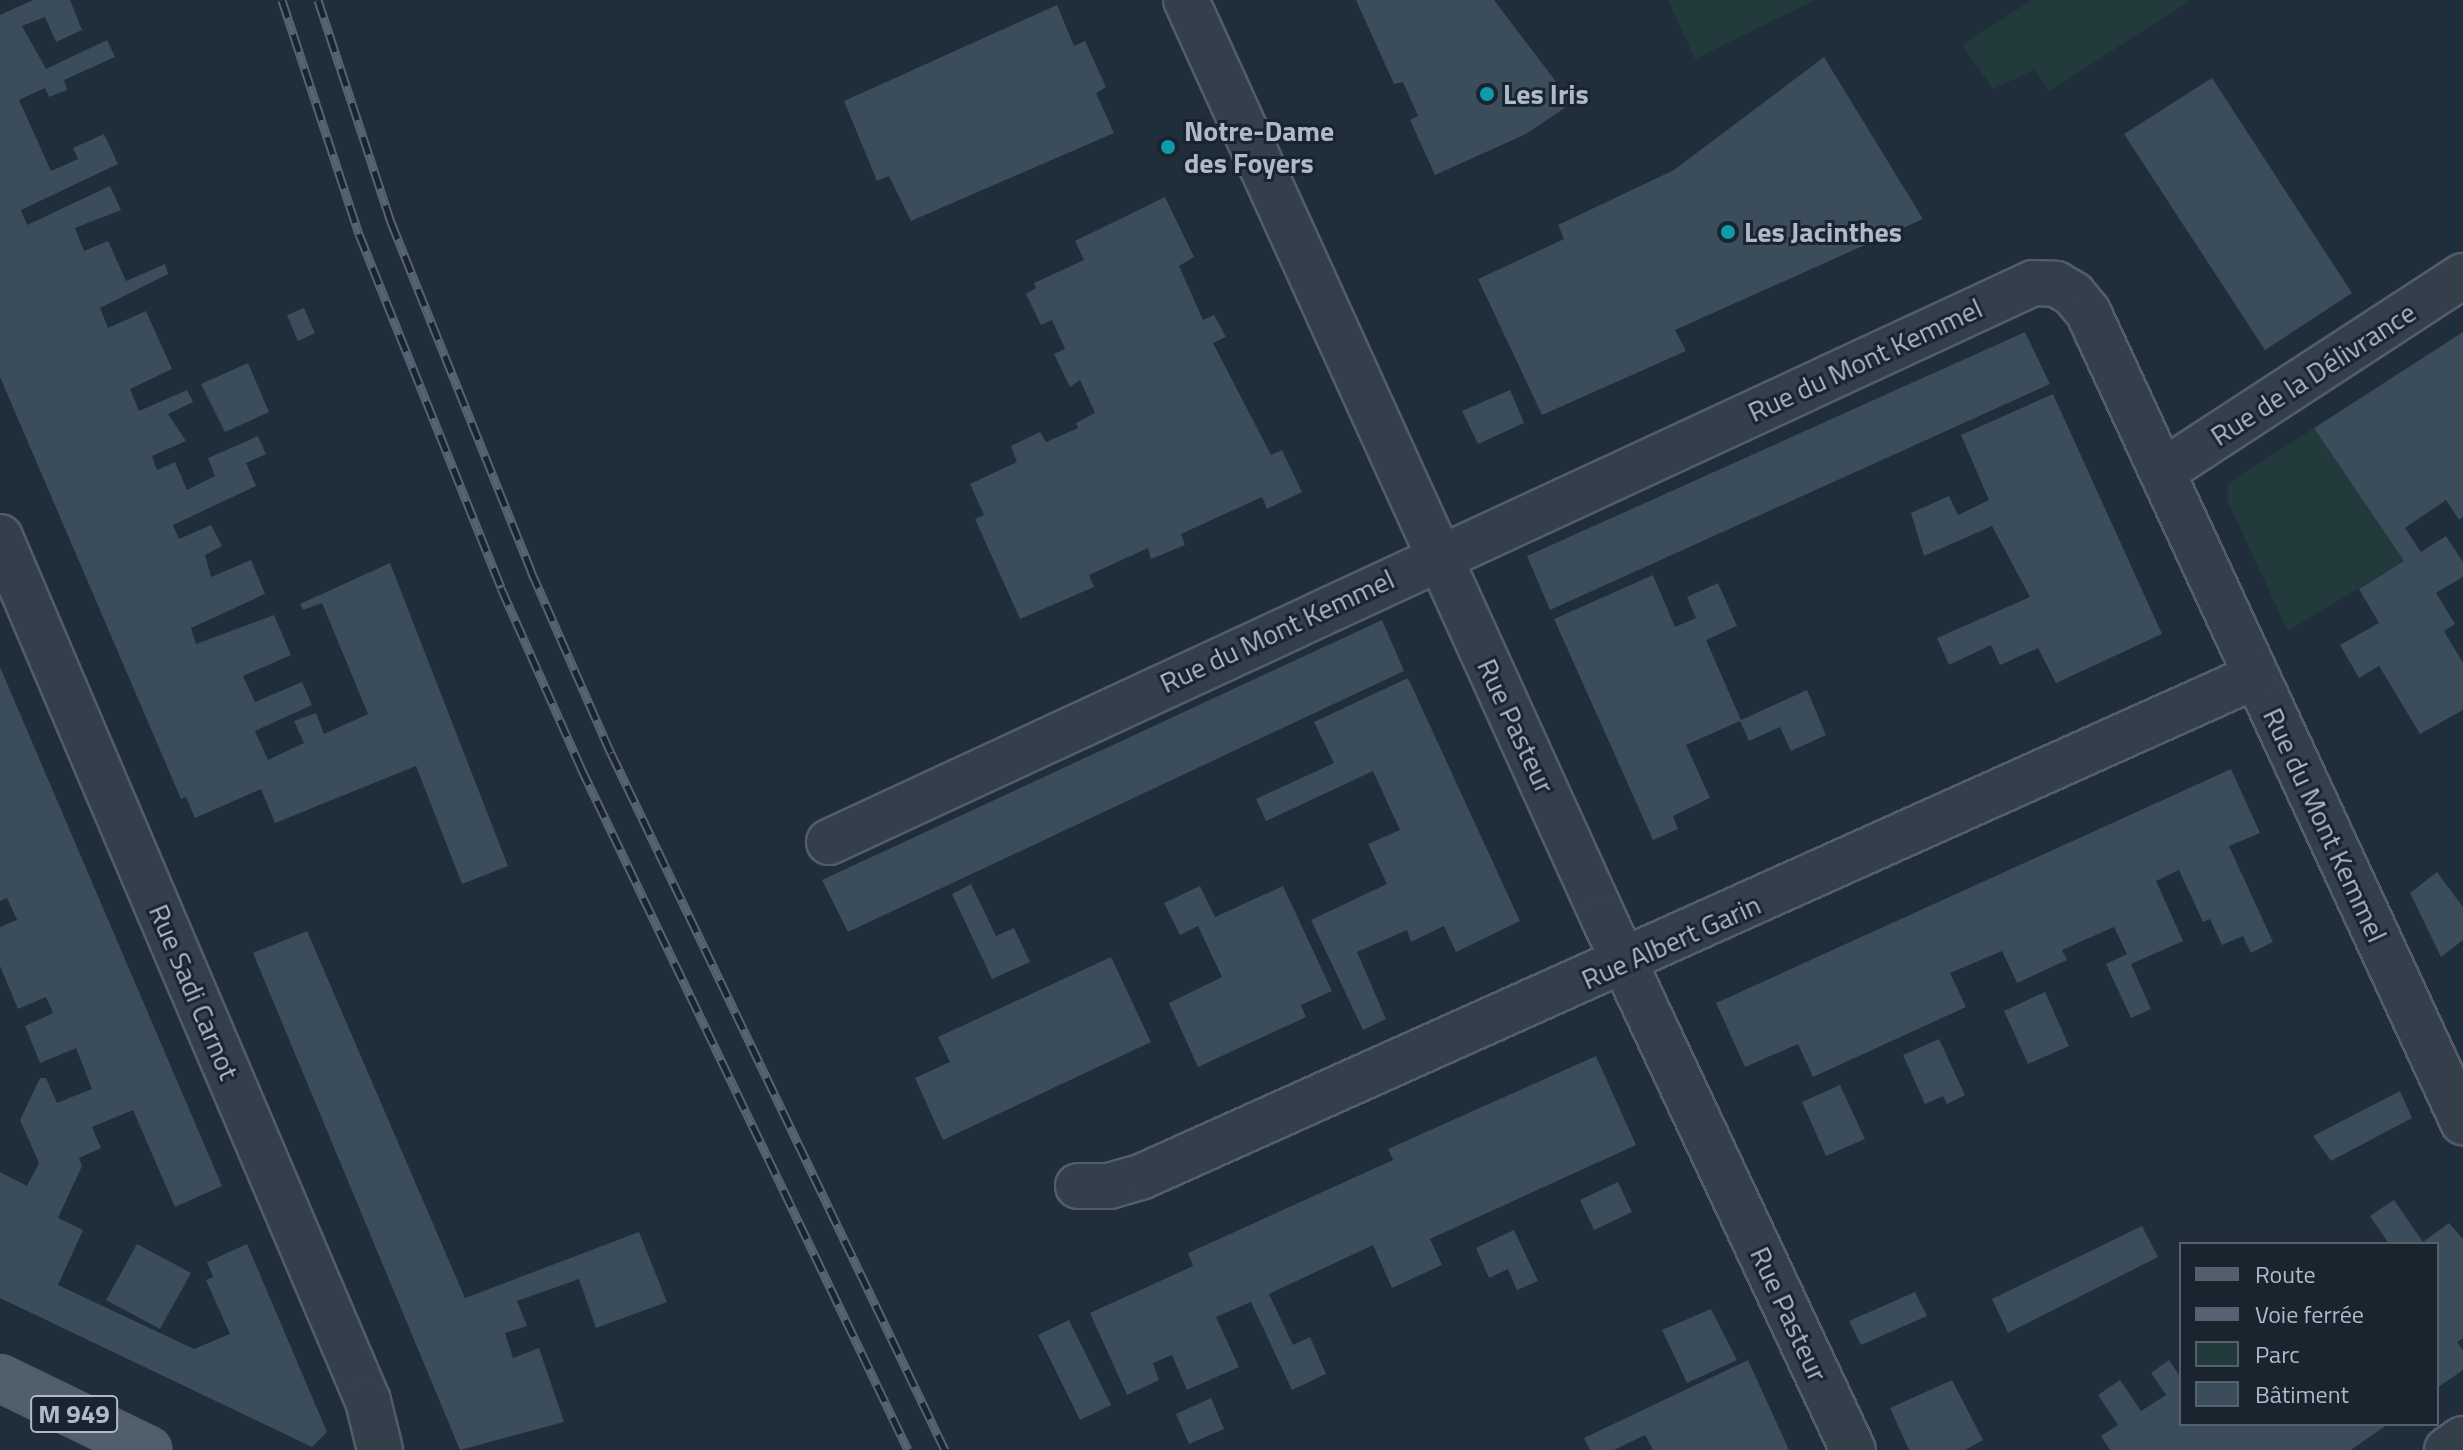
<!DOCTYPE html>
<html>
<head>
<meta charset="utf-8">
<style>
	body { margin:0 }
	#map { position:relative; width:2463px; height:1450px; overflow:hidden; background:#202d3a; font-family:"Titillium Web",sans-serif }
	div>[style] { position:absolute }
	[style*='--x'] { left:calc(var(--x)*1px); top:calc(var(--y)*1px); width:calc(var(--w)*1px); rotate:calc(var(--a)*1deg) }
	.green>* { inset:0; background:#223a3b }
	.building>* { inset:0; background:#3b4c5a }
	.roads { filter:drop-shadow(2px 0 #515d68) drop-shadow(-2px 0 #515d68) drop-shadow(0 2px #515d68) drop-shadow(0 -2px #515d68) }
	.minor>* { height:44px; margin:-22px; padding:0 22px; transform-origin:22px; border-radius:22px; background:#333f4a }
	.major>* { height:44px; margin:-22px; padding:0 22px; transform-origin:22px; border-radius:22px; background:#515e6b }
	.rail>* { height:9px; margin-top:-4.5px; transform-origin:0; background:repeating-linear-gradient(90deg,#19242f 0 18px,#556372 0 36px); box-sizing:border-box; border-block:2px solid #556372 }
	.dots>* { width:22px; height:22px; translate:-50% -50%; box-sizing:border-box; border:4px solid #19242f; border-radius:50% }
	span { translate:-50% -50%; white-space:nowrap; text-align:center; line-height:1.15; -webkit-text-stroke:6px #19242f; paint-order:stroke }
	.shield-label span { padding:2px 6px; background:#19242f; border:2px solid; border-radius:6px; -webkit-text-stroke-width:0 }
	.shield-label { font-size:26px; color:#aebac7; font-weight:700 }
	.poi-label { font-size:28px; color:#aebac7; font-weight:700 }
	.left { translate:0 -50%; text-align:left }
	.street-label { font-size:28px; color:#aebac7 }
	.legend { position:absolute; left:2179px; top:1242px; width:260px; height:184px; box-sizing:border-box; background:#19242f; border:2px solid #55606c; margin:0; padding:10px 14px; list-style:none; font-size:24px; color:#aebac7 }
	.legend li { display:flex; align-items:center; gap:16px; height:40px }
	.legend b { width:40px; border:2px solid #55606c }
</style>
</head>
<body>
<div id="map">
	<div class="green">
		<i style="clip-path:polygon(1668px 0,1815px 0,1695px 59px)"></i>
		<i style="clip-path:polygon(2032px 0,2191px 0,2049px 91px,2034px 70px,1993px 89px,1962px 45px)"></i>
		<i style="clip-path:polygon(2314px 428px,2404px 561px,2288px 631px,2227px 500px,2228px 483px)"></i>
	</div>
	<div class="building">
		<i style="clip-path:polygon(33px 0,70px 0,82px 30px,56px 42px,45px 17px,22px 26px,46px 69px,107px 40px,115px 57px,64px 80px,67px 90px,49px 97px,45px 88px,19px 100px,51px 171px,78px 159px,73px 148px,104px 134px,118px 164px,21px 210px,27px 225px,110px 186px,121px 210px,75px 228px,84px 251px,108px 241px,126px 281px,165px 264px,168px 274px,100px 308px,108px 328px,146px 311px,172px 369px,130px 389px,139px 411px,187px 390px,193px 402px,168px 414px,186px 441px,152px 456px,157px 470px,175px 462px,187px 490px,215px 476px,208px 458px,258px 436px,266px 454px,246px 463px,256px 486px,173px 525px,179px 539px,211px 525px,222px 546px,205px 555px,211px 577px,251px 560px,265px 594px,191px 628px,196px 644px,274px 615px,291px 655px,243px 676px,255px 702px,302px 682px,312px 705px,255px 731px,268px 760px,304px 743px,294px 721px,316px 713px,324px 734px,368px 714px,322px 603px,303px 610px,300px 604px,390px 563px,508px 866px,462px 884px,416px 766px,275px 823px,261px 789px,195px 818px,186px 797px,181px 799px,0 377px,0 15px)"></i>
		<i style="clip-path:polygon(1356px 0,1494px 0,1572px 103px,1526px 134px,1435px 175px,1410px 120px,1418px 116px,1403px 82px,1394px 84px)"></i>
		<i style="clip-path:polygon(1057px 5px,1074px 46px,1085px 41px,1106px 87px,1096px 93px,1114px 133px,911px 221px,889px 176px,877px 181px,844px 101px)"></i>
		<i style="clip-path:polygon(1824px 57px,1923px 219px,1675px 330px,1686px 351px,1542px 415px,1478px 279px,1564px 239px,1558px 225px,1674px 170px)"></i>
		<i style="clip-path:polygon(2212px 78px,2352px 293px,2265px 350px,2124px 134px)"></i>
		<i style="clip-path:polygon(1165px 197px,1194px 257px,1179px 266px,1203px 320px,1214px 315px,1226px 337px,1213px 343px,1271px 455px,1282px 450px,1302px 492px,1267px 509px,1262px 497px,1181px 534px,1185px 545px,1151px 559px,1148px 548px,1089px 575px,1094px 587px,1020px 619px,975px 519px,984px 515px,970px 484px,1017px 462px,1011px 446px,1040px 432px,1046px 442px,1078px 428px,1076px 423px,1095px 413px,1080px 380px,1070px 387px,1054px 354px,1065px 349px,1052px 320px,1041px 325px,1026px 294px,1036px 288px,1034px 283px,1084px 260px,1075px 241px)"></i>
		<i style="clip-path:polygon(304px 308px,315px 333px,298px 341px,287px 315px)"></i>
		<i style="clip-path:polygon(2025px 332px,2050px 384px,1550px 610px,1527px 556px)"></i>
		<i style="clip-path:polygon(2463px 332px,2463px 517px,2459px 520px,2446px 500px,2405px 528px,2421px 552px,2446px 536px,2463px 562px,2463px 577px,2436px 593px,2455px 624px,2444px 631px,2463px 663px,2463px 710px,2420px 734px,2379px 666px,2359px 678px,2340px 645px,2379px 623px,2359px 589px,2404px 561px,2314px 428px)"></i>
		<i style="clip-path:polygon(248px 363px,269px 412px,225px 432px,201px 384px)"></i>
		<i style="clip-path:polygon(1510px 390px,1524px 423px,1478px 444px,1462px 411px)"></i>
		<i style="clip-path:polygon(2053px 394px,2162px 634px,2056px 683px,2038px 648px,2000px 665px,1991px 645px,1949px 665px,1937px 638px,2030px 597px,1992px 526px,1924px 556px,1911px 513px,1949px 496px,1958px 515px,1989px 500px,1961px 435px)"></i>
		<i style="clip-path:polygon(1653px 575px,1675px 627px,1696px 618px,1687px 597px,1718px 583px,1737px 626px,1706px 640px,1741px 720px,1807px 690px,1826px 735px,1791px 751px,1780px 727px,1749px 741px,1740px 721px,1686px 745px,1710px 798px,1673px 816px,1678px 829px,1653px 840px,1554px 619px)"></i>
		<i style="clip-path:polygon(1382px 620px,1404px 671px,848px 932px,822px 880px)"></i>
		<i style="clip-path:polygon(0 667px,222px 1186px,175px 1207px,133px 1110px,92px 1127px,101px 1148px,79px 1158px,82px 1166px,58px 1218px,83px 1230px,58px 1285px,194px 1349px,230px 1334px,206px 1280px,213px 1277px,207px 1262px,247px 1244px,327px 1432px,312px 1447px,0 1298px,0 1172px,27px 1186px,39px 1163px,20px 1120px,40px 1078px,46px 1078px,57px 1103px,92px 1089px,76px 1048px,40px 1063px,25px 1026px,53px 1013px,46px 997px,18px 1009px,0 966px,0 927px,17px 920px,7px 898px,0 901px)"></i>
		<i style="clip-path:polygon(1408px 678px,1520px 921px,1456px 952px,1444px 926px,1411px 942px,1407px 930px,1357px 952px,1386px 1019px,1363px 1030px,1311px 920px,1387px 884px,1368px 844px,1400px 830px,1373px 771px,1266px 821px,1256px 799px,1334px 763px,1314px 722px)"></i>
		<i style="clip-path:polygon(2231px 769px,2260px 833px,2229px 846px,2273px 942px,2251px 953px,2243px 936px,2222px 945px,2210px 919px,2203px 922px,2179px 870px,2156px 881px,2183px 941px,2131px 964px,2151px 1009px,2131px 1018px,2106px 964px,2127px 954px,2114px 927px,2062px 950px,2067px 960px,2017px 983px,2002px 951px,1950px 973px,1966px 1007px,1813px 1077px,1798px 1044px,1745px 1067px,1716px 1003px)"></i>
		<i style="clip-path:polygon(2437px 872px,2463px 907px,2463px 940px,2441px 957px,2410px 893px)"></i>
		<i style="clip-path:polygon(971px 884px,996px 936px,1014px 928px,1030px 962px,992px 979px,952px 894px)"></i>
		<i style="clip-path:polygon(1200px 886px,1215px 917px,1283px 886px,1332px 991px,1301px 1005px,1306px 1017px,1198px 1067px,1169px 1003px,1222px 977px,1198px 926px,1180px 935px,1164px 903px)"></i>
		<i style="clip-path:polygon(307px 931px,465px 1298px,639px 1232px,667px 1302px,596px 1328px,579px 1279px,517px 1301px,527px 1326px,505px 1333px,513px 1358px,539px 1348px,564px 1422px,460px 1450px,253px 953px)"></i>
		<i style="clip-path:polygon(1111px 957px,1151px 1042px,943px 1140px,915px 1078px,950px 1062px,938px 1037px)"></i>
		<i style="clip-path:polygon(2045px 992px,2069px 1046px,2028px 1064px,2004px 1011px)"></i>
		<i style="clip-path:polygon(1939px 1039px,1965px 1095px,1947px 1104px,1943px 1096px,1925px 1104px,1903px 1055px)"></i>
		<i style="clip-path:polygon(1596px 1056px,1636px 1145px,1430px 1239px,1442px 1265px,1392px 1288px,1373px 1245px,1269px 1294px,1293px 1345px,1310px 1337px,1326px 1374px,1292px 1390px,1251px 1302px,1216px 1317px,1239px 1367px,1187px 1390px,1172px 1355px,1153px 1363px,1159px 1380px,1127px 1395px,1090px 1313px,1193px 1266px,1188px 1253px,1393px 1160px,1388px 1149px)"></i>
		<i style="clip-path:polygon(1840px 1085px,1865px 1139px,1826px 1156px,1802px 1102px)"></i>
		<i style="clip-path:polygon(2400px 1091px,2412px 1118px,2331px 1161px,2313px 1136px)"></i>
		<i style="clip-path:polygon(1618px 1182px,1632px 1212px,1594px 1230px,1580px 1200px)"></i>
		<i style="clip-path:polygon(2394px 1200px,2423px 1242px,2449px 1223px,2463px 1239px,2463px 1338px,2457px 1342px,2463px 1350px,2463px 1370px,2437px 1388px,2437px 1244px,2389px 1244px,2370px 1216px)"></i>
		<i style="clip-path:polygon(2142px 1226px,2158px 1257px,2008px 1333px,1992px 1299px)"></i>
		<i style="clip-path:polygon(1514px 1230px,1538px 1281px,1517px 1290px,1508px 1269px,1489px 1278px,1476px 1248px)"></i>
		<i style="clip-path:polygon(137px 1244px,191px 1273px,160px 1329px,106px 1300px)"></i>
		<i style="clip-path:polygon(1915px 1292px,1927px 1316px,1861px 1345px,1849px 1321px)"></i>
		<i style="clip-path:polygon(1711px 1309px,1737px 1360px,1687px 1383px,1662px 1330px)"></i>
		<i style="clip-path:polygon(1069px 1320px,1111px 1405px,1080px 1420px,1038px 1335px)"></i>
		<i style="clip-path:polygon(1748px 1360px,1789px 1450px,1653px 1450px,1645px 1435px,1614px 1450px,1590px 1450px,1584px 1438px)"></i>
		<i style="clip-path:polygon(2169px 1360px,2181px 1378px,2181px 1424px,2388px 1424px,2351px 1450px,2110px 1450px,2101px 1436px,2118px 1425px,2098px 1395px,2120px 1380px,2141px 1411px,2166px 1395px,2151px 1373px)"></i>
		<i style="clip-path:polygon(1952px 1380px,1983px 1440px,1965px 1450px,1909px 1450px,1890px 1408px)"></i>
		<i style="clip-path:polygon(1211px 1398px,1224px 1429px,1189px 1444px,1176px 1414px)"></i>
	</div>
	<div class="roads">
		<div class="minor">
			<i style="--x:1186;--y:0;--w:1010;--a:65.54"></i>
			<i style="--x:1604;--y:919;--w:586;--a:64.88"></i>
			<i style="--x:2162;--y:472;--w:359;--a:-33.1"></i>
			<i style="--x:0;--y:537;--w:939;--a:66.93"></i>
			<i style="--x:368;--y:1401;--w:50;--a:76.2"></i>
			<i style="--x:829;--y:842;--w:1327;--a:-24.9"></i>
			<i style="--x:2033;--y:283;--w:23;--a:2"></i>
			<i style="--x:2056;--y:284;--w:20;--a:30"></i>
			<i style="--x:2073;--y:294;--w:23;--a:50"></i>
			<i style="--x:2088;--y:312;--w:893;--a:65.16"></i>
			<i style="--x:1078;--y:1186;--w:31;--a:0"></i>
			<i style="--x:1109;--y:1186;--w:35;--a:-16"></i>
			<i style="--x:1143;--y:1176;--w:1220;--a:-24.19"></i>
			<i style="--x:2447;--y:1450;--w:19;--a:-35"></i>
		</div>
		<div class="major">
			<i style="--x:0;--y:1378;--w:165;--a:25.9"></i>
		</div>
	</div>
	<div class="rail">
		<i style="--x:282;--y:0;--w:246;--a:71.8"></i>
		<i style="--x:359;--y:234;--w:381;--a:68.1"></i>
		<i style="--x:501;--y:588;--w:197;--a:66"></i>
		<i style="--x:581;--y:768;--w:756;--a:64.38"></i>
		<i style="--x:318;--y:0;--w:234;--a:71.8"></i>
		<i style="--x:391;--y:222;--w:376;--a:68.1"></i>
		<i style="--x:531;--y:571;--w:199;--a:66.3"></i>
		<i style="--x:611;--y:753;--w:773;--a:64.4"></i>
	</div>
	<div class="dots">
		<i style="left:1487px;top:94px;background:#0f9aa8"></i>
		<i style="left:1168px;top:147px;background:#0f9aa8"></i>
		<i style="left:1728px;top:232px;background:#0f9aa8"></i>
	</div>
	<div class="shield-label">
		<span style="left:74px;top:1414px">M 949</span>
	</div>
	<div class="poi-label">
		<span class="left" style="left:1503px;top:94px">Les Iris</span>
		<span class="left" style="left:1184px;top:147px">Notre-Dame<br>des Foyers</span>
		<span class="left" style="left:1744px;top:232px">Les Jacinthes</span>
	</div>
	<div class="street-label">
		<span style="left:1865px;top:360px;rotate:-25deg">Rue du Mont Kemmel</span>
		<span style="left:2313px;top:374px;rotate:-33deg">Rue de la Délivrance</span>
		<span style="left:1277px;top:631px;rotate:-25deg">Rue du Mont Kemmel</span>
		<span style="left:1516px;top:726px;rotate:65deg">Rue Pasteur</span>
		<span style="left:2325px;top:825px;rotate:65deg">Rue du Mont Kemmel</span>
		<span style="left:1671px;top:942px;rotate:-24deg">Rue Albert Garin</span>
		<span style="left:194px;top:992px;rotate:67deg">Rue Sadi Carnot</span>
		<span style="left:1789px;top:1314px;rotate:65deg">Rue Pasteur</span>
	</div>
	<ul class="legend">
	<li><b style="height:10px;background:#515e6b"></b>Route</li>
	<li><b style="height:10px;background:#556372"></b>Voie ferrée</li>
	<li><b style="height:22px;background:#223a3b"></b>Parc</li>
	<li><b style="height:22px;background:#3b4c5a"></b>Bâtiment</li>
	</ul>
</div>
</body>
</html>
